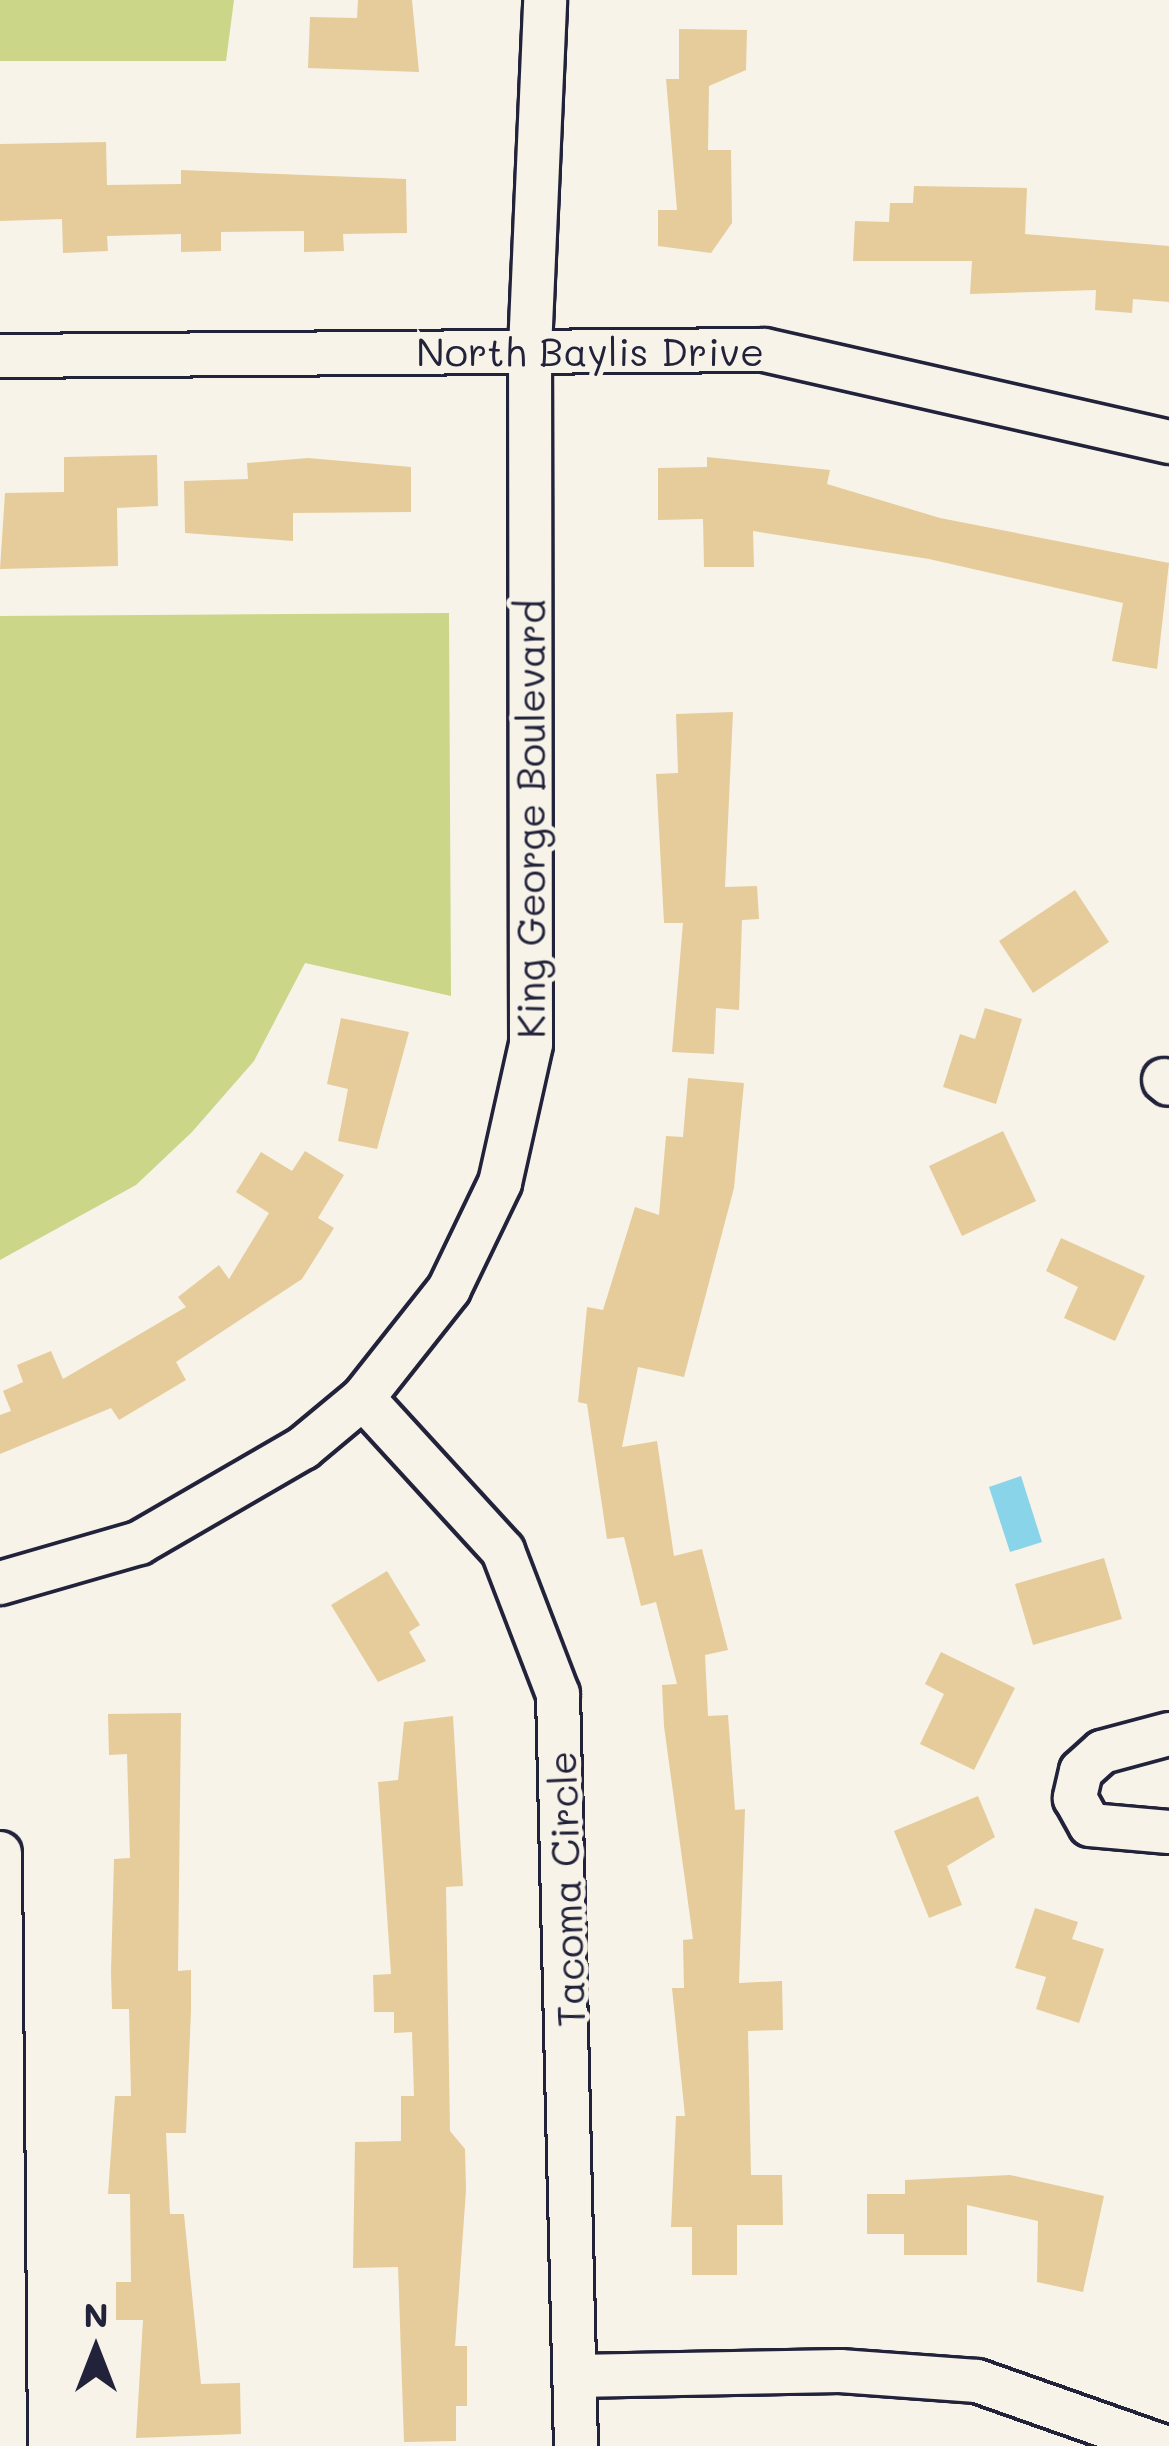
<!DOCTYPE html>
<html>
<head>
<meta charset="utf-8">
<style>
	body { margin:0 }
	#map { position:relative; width:1169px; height:2446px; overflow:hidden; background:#f7f3e8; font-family:Mali,sans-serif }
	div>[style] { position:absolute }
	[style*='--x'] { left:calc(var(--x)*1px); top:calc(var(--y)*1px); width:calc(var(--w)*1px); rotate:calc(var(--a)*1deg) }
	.green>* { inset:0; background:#cbd689 }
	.water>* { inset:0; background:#8ad4ea }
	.building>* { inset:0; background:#e6cc9b }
	.roads { filter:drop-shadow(3px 0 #22223b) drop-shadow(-3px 0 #22223b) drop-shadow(0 3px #22223b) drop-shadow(0 -3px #22223b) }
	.minor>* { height:42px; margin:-21px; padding:0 21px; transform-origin:21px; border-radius:21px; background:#f7f3e8 }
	span { translate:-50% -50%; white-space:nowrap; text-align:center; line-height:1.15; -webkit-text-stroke:10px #f7f3e8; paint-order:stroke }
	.street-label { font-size:39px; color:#22223b }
	.north { position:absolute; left:36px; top:2290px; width:120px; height:120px; -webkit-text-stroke:9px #f7f3e8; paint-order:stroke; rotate:0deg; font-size:33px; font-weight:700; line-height:48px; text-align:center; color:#22223b }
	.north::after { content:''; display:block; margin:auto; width:42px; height:54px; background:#22223b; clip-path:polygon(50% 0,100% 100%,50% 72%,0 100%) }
</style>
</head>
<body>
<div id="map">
	<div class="green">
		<i style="clip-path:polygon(0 0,234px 0,226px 61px,0 61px)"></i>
		<i style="clip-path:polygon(449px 613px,451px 996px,305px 963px,254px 1061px,192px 1132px,136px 1185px,0 1260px,0 616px)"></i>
	</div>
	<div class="water">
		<i style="clip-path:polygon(1021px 1476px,1042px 1542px,1010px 1552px,989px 1487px)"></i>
	</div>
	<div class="building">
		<i style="clip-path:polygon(358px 0,412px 0,419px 72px,308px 68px,310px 17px,357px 18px)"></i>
		<i style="clip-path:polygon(679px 29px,747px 30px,746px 70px,709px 86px,708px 150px,731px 150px,732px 223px,711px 253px,658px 246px,658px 210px,677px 210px,666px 79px,679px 79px)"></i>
		<i style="clip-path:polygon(106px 142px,107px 185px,181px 184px,181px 170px,406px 179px,407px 233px,343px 234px,344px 251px,304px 252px,304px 231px,221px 232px,221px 251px,181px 252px,181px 234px,107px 236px,108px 251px,63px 253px,62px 219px,0 221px,0 144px)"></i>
		<i style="clip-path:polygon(914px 186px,1027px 188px,1025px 234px,1169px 246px,1169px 302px,1133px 299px,1132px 313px,1095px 310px,1096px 290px,970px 294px,972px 261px,853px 261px,855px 221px,889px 222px,890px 203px,913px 203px)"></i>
		<i style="clip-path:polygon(157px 455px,158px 506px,117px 508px,118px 566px,0 569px,5px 493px,64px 492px,64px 457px)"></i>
		<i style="clip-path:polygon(707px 457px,830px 470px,827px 484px,940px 518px,1169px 563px,1157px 669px,1112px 661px,1123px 603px,929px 559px,753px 531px,754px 567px,704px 567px,703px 519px,658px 520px,658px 468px,707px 467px)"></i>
		<i style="clip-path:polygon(308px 458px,411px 467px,411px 512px,293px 513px,293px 541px,185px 533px,184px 481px,248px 479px,247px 463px)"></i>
		<i style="clip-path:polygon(733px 712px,725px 887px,757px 886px,759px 919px,742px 920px,739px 1010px,716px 1008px,714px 1054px,672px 1052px,683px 923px,664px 923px,656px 774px,678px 773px,676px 714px)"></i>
		<i style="clip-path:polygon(1075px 890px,1109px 942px,1033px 993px,999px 941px)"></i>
		<i style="clip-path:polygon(985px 1008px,1022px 1019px,996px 1104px,943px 1087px,960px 1034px,975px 1039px)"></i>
		<i style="clip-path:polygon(341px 1018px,409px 1032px,377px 1149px,338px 1141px,348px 1089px,327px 1084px)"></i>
		<i style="clip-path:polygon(688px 1078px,744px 1083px,734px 1188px,684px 1377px,638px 1367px,622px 1447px,657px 1441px,674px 1556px,702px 1549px,728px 1650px,705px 1655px,708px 1716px,728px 1715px,735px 1810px,745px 1809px,739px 1983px,782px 1981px,783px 2030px,748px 2031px,751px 2175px,782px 2175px,783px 2225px,737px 2225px,737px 2275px,692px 2275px,692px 2227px,671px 2227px,676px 2116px,685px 2116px,672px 1988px,684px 1988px,683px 1940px,693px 1939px,664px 1726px,662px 1685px,677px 1684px,656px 1602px,641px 1606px,624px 1537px,607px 1539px,587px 1404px,578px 1402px,587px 1307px,603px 1310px,635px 1207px,659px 1215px,666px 1136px,683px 1137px)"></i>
		<i style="clip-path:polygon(1003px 1131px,1036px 1201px,962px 1236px,929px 1166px)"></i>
		<i style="clip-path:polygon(305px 1151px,344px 1175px,318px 1218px,334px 1228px,302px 1279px,176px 1362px,186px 1380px,119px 1420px,111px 1408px,0 1454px,0 1415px,11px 1411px,3px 1391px,23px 1382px,17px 1365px,51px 1351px,63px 1379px,186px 1307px,178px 1297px,219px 1265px,229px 1279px,269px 1213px,236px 1192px,261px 1152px,292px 1171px)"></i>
		<i style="clip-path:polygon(1061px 1238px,1145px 1276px,1115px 1341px,1064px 1318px,1078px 1287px,1046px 1271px)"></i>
		<i style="clip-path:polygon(1104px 1558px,1122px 1619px,1033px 1645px,1015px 1584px)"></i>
		<i style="clip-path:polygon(387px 1571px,420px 1625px,409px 1632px,426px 1661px,378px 1682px,331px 1605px)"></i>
		<i style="clip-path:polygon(941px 1652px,1015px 1688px,974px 1770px,920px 1744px,944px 1694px,925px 1684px)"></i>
		<i style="clip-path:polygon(181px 1713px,178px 1971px,191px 1970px,191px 2010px,186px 2133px,166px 2133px,170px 2214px,184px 2214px,201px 2384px,240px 2383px,241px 2434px,136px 2438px,143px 2320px,116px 2320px,116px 2282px,131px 2282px,130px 2194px,108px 2194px,115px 2096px,131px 2096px,129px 2009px,112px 2009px,111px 1972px,114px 1859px,130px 1858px,127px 1754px,109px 1755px,108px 1714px)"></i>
		<i style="clip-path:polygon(453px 1716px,463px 1886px,446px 1887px,450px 2131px,465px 2149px,466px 2190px,455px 2346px,467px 2346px,467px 2406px,456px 2406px,456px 2441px,404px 2442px,398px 2267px,353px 2268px,355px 2142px,401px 2141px,401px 2096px,414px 2096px,412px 2032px,394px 2033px,394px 2012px,374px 2012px,373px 1975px,391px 1974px,378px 1782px,398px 1780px,404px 1722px)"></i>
		<i style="clip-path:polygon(978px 1796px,995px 1837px,947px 1866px,962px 1905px,929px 1918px,894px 1831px)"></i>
		<i style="clip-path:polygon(1035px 1908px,1078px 1922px,1072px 1939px,1104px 1949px,1079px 2023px,1036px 2009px,1046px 1977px,1015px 1968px)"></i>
		<i style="clip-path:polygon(1010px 2175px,1104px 2196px,1083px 2292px,1037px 2282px,1038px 2221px,967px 2205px,967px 2255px,904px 2255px,904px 2234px,867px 2234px,867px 2194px,905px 2194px,905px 2180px)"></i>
	</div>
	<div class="roads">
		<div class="minor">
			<i style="--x:0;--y:356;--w:764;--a:-0.45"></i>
			<i style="--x:764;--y:350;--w:415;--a:12.8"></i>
			<i style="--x:1164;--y:1080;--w:6;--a:39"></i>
			<i style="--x:363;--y:1398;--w:207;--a:47.5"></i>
			<i style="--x:503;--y:1551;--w:153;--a:69"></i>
			<i style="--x:558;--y:1694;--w:752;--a:88.63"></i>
			<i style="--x:0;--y:1583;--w:145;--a:-16.1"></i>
			<i style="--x:139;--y:1543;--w:190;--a:-30.1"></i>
			<i style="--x:303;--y:1448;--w:78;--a:-39.8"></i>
			<i style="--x:363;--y:1398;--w:139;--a:-51.7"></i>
			<i style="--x:449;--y:1289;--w:118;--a:-64.3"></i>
			<i style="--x:500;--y:1183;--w:142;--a:-77.4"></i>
			<i style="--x:531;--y:1044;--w:695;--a:-90.08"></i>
			<i style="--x:530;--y:349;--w:349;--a:-87.5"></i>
			<i style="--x:1169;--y:1734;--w:69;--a:165"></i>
			<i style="--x:1102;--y:1752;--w:28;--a:138"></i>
			<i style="--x:1081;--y:1771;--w:28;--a:103"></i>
			<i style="--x:1075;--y:1798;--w:31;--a:61"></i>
			<i style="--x:1090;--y:1825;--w:79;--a:5.1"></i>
			<i style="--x:0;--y:1853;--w:593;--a:89.52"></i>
			<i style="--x:575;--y:2376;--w:265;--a:-1.1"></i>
			<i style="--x:840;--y:2371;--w:137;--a:4.2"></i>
			<i style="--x:977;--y:2381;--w:196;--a:19.4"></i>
		</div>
	</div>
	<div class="street-label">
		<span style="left:590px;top:351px">North Baylis Drive</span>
		<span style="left:530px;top:819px;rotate:-90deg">King George Boulevard</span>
		<span style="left:566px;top:1889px;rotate:-92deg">Tacoma Circle</span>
	</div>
	<div class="north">N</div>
</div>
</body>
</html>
